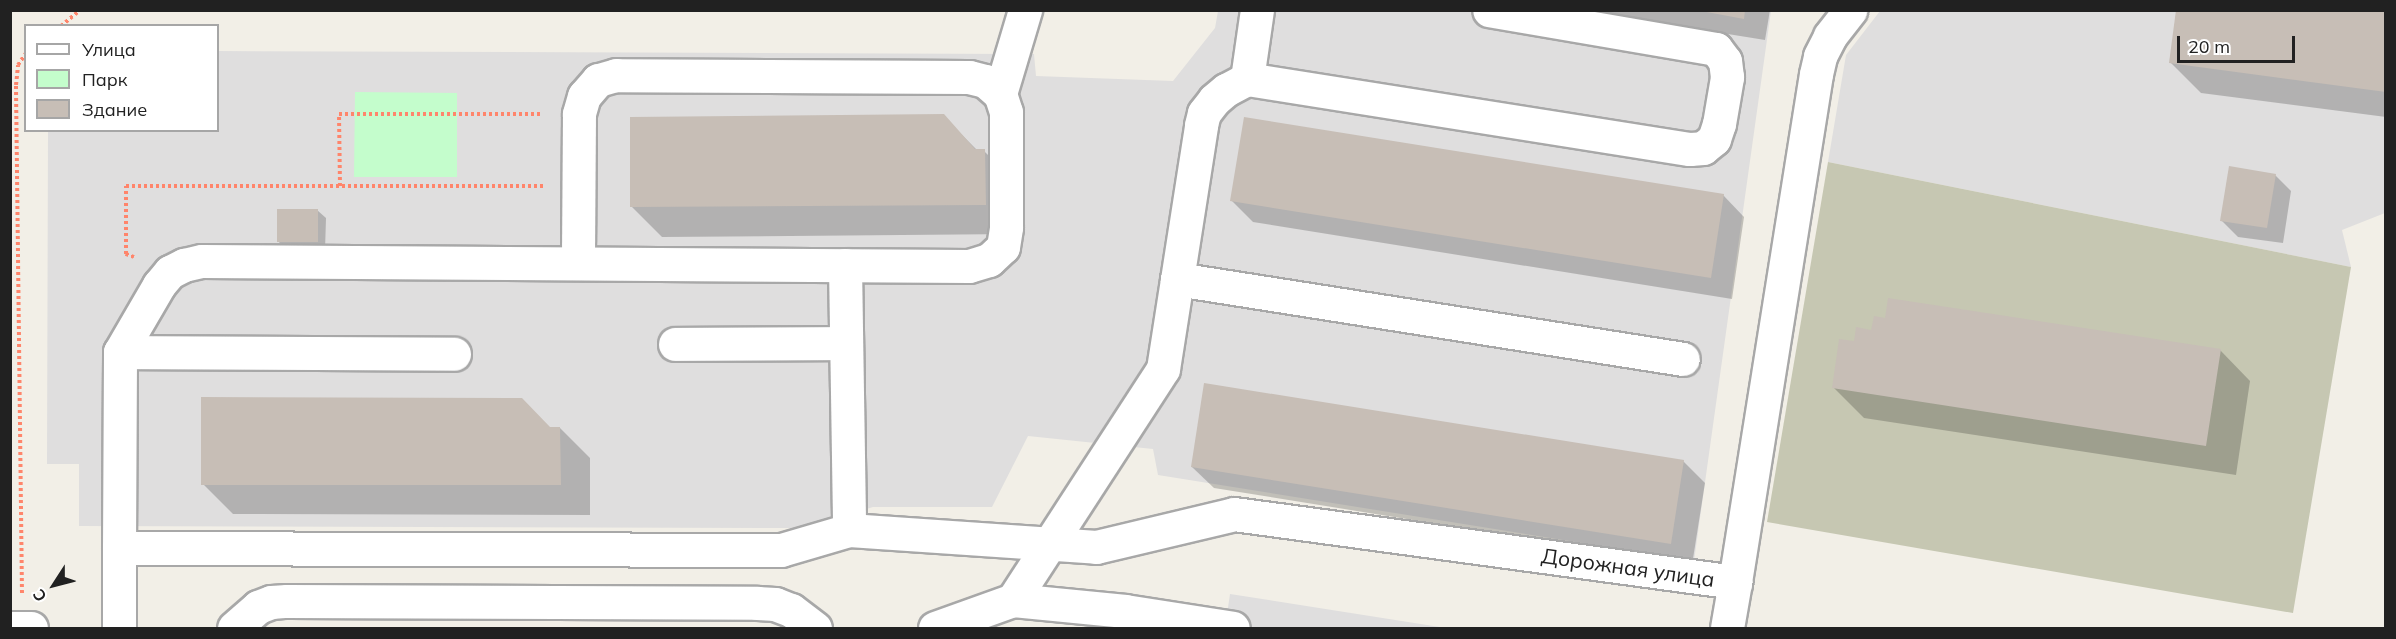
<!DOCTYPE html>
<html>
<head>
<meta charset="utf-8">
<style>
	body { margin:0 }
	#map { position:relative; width:2396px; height:639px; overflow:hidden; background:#f2efe7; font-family:Mulish,sans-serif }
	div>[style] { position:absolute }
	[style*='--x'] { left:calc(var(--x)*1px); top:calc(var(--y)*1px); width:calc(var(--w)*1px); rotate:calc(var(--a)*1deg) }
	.residential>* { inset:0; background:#dfdede }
	.construction>* { inset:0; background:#c6c7b2 }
	.park>* { inset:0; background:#c4fdcc }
	.shadow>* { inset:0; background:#0003 }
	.building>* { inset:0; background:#c7beb6 }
	.path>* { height:4px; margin-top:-2px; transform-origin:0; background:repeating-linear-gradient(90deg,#ff856b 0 3px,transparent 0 6px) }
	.roads { filter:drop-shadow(2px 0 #a8a8a8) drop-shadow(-2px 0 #a8a8a8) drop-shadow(0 2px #a8a8a8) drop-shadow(0 -2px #a8a8a8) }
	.minor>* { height:33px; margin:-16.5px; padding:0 16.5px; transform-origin:16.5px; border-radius:16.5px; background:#fff }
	span { translate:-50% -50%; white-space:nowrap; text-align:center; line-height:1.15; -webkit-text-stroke:4.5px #fff; paint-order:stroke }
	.street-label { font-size:21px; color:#212121 }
	.frame { position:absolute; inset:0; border:12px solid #212121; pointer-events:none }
	.legend { position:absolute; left:24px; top:24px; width:195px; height:108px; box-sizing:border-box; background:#fff; border:2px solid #a6a6a6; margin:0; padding:8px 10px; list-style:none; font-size:18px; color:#212121 }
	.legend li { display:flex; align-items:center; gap:12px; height:30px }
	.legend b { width:30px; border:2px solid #a6a6a6 }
	.north { position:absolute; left:24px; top:555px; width:60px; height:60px; -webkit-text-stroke:4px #fff; paint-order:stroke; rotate:234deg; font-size:16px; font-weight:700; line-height:24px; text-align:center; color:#212121 }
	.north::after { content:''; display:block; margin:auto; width:21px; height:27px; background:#212121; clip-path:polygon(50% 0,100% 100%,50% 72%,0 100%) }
	.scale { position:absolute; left:2177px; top:36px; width:118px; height:27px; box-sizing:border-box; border:3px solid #212121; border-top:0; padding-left:8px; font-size:18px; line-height:21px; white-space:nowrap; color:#212121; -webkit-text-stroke:4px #fff; paint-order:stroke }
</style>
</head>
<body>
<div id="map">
	<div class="residential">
		<i style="clip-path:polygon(1218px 11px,1771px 11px,1694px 561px,1158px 475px,1153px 449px,1028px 436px,992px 507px,873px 507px,803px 528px,79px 526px,79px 464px,47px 464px,48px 131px,218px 130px,218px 51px,1034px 54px,1036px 76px,1173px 81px,1215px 28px)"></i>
		<i style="clip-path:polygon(1880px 11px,2385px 11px,2385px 213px,2342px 230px,2351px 267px,1828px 162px,1846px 55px)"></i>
		<i style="clip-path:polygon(1230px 594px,1446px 628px,1225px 628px)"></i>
	</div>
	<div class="construction">
		<i style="clip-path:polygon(1828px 162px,2351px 267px,2293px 613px,1767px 522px)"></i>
	</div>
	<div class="park">
		<i style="clip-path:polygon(355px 92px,457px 93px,457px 177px,354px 177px)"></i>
	</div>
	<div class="shadow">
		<i style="clip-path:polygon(1579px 10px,1770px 10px,1765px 40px)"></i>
		<i style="clip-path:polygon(2386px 10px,2386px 117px,2201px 93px,2171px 63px)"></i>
		<i style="clip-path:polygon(943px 116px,978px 151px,984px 151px,1014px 181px,1015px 234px,662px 237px,632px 207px)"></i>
		<i style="clip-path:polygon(2275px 175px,2291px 191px,2283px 243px,2238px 237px,2222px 221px)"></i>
		<i style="clip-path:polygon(1723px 195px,1744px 217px,1732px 299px,1253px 222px,1232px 201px)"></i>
		<i style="clip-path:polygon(317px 210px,326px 218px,325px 250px,286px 250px,278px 241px)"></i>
		<i style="clip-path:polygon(1873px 331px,2220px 350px,2250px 381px,2236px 475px,1864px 418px,1833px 387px,1855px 343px)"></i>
		<i style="clip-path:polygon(550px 428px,560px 428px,590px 458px,590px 515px,233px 514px,203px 484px)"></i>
		<i style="clip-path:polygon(1683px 461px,1705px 483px,1692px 565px,1214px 488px,1192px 467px)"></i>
	</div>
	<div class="building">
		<i style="clip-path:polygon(1696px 10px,1745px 10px,1744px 19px)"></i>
		<i style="clip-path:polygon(2176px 10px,2386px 10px,2386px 92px,2169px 63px)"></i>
		<i style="clip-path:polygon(944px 114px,975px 149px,985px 149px,986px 205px,630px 207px,630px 117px)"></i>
		<i style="clip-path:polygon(1244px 117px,1724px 194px,1711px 278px,1230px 201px)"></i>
		<i style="clip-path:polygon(2229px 166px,2276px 174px,2267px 228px,2220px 221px)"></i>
		<i style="clip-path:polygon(277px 209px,318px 209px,318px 242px,277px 242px)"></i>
		<i style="clip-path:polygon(1888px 298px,2221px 349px,2206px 446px,1832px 388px,1839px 339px,1854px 341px,1856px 327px,1871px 330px,1874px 316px,1885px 318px)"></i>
		<i style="clip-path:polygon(1204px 383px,1684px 460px,1671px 544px,1191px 467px)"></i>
		<i style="clip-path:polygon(201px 397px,522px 398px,550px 427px,560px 427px,561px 485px,201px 485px)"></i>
	</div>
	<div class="path">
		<i style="--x:61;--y:26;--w:25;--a:-40"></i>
		<i style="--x:340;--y:186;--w:72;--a:-90.8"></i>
		<i style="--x:339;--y:114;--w:204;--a:0"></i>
		<i style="--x:134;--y:257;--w:9;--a:-159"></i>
		<i style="--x:126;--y:254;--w:68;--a:-90"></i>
		<i style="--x:126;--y:186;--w:417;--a:0"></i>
		<i style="--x:22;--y:593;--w:508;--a:-90.68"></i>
		<i style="--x:16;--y:85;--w:20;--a:-84"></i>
		<i style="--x:18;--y:65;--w:14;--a:-56"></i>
	</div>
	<div class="roads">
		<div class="minor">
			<i style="--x:1247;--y:79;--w:70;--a:-81.8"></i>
			<i style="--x:1000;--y:94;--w:88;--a:-73.4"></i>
			<i style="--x:845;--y:265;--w:265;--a:89.1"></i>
			<i style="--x:1177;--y:279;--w:512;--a:8.98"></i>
			<i style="--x:675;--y:344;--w:171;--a:-0.3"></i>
			<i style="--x:120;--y:352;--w:334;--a:0.3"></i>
			<i style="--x:119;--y:548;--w:196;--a:-89.7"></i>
			<i style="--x:120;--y:352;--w:78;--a:-59.8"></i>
			<i style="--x:159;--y:285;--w:17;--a:-50"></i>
			<i style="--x:170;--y:272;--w:16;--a:-27"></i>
			<i style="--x:184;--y:265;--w:18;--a:-13"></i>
			<i style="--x:202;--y:261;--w:767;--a:0.37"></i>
			<i style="--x:969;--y:266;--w:21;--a:-17"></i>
			<i style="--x:989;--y:260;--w:19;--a:-43"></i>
			<i style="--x:1003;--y:247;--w:20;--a:-81"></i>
			<i style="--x:1006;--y:227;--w:115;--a:-90"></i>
			<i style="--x:1006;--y:112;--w:19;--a:-108"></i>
			<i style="--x:1000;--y:94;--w:20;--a:-139"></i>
			<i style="--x:985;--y:81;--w:16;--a:-166"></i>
			<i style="--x:969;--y:77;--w:353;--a:-179.7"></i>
			<i style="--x:616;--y:75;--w:19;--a:164"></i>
			<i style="--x:598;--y:80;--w:21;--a:131"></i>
			<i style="--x:584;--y:96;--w:19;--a:106"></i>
			<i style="--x:579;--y:114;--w:149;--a:90.4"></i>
			<i style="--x:1013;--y:600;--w:113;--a:5.6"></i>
			<i style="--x:1125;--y:611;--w:109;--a:8.9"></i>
			<i style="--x:10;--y:628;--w:21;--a:0"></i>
			<i style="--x:119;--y:628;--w:80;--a:-90"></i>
			<i style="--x:119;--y:548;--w:662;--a:0.17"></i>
			<i style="--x:781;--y:550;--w:71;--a:-16.4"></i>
			<i style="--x:849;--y:530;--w:248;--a:3.9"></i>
			<i style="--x:1096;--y:547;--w:142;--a:-13.4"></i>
			<i style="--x:1234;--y:514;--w:506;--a:7.73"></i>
			<i style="--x:1735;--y:582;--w:514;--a:-80.94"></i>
			<i style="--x:1816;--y:74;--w:18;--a:-77"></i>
			<i style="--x:1820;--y:56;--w:22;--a:-63"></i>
			<i style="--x:1830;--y:36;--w:33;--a:-52"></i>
			<i style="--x:234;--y:628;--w:32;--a:-41"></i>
			<i style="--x:258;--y:607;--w:14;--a:-21"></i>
			<i style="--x:271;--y:602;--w:16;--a:-4"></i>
			<i style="--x:287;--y:601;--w:470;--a:0.2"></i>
			<i style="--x:757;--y:603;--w:18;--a:3"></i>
			<i style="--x:775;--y:604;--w:17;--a:21"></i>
			<i style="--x:791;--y:610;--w:30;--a:37"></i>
			<i style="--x:935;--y:628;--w:83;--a:-19.7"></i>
			<i style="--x:1013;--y:600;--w:275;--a:-57"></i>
			<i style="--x:1163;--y:369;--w:247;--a:-81.1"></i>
			<i style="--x:1201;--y:125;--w:12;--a:-76"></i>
			<i style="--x:1204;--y:113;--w:16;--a:-52"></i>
			<i style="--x:1214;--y:100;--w:16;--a:-40"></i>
			<i style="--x:1226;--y:90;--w:24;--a:-28"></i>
			<i style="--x:1247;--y:79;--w:448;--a:9"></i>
			<i style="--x:1690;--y:149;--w:13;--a:-4"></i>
			<i style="--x:1703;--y:148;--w:14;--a:-39"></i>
			<i style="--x:1714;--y:139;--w:16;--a:-72"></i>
			<i style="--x:1719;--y:124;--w:48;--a:-80.3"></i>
			<i style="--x:1727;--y:77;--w:16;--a:-97"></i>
			<i style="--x:1725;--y:61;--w:15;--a:-127"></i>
			<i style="--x:1716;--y:49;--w:230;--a:-170.3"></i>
			<i style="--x:1727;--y:628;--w:47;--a:-80.1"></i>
		</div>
	</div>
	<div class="street-label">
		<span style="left:1628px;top:567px;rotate:8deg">Дорожная улица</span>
	</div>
	<div class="frame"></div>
	<ul class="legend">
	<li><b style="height:8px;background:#fff"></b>Улица</li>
	<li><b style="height:16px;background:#c4fdcc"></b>Парк</li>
	<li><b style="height:16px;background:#c7beb6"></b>Здание</li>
	</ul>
	<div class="north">С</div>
	<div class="scale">20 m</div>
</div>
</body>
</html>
